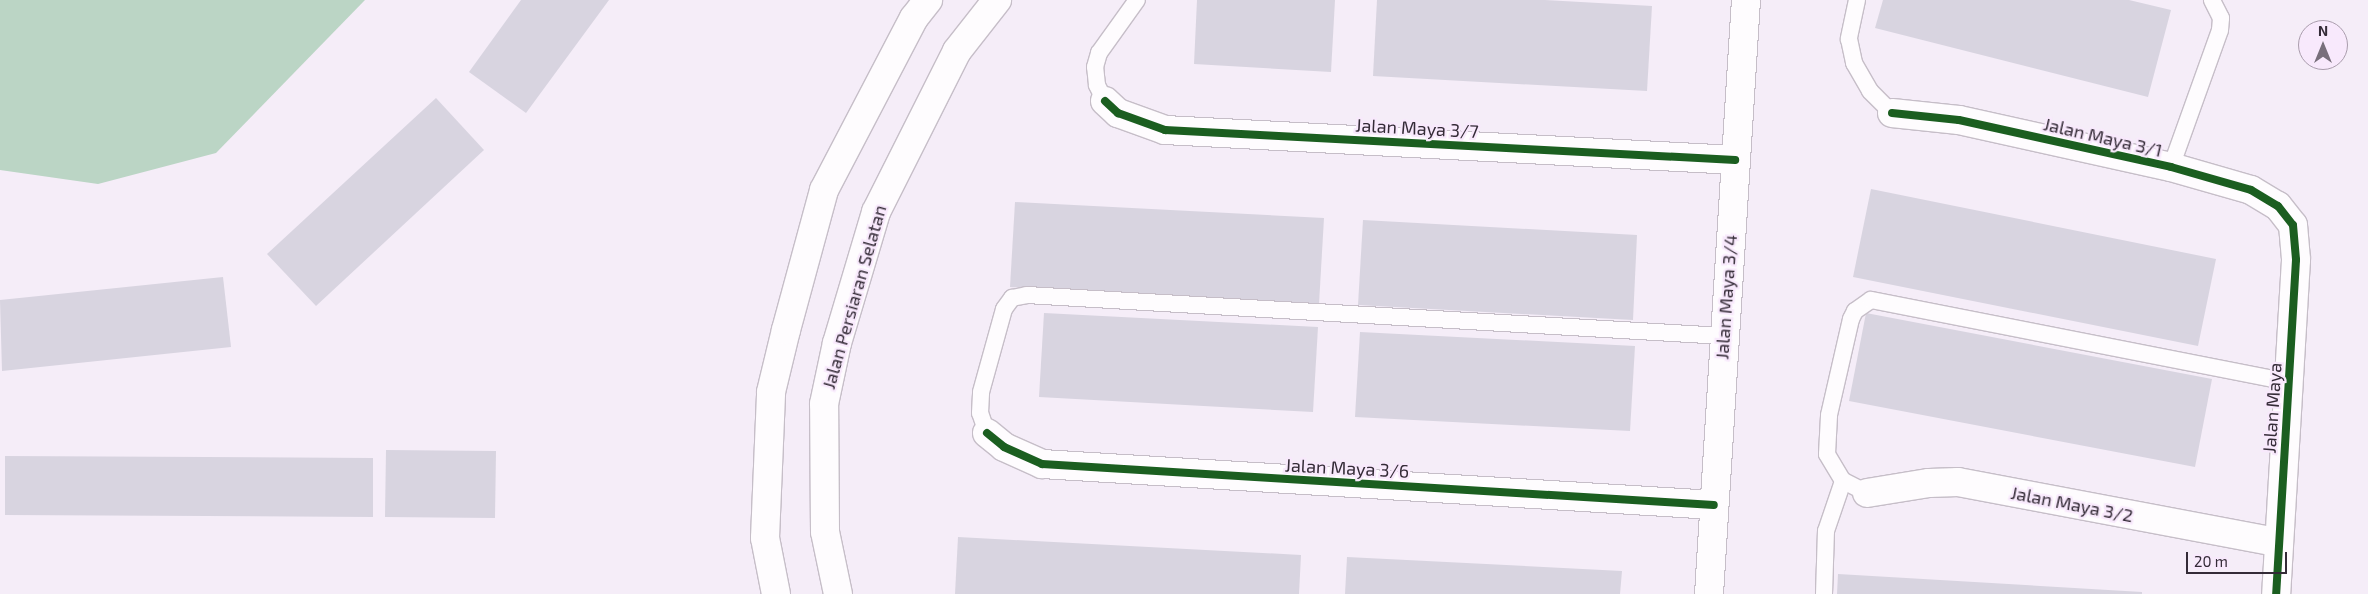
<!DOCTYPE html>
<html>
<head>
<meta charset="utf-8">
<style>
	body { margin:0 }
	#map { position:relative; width:2368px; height:594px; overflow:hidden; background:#f5edf8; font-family:"Exo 2",sans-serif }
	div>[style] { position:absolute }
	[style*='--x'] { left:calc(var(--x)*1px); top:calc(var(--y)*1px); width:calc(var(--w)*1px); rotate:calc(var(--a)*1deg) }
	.forest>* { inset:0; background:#bbd5c5 }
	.building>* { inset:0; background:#d8d4e0 }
	.roads { filter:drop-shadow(1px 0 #c6bec8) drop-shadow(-1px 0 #c6bec8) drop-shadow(0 1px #c6bec8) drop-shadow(0 -1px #c6bec8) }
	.service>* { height:16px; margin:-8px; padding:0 8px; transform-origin:8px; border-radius:8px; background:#fefcfe }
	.minor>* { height:28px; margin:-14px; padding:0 14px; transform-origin:14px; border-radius:14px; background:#fefcfe }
	.tertiary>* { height:28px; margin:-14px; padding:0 14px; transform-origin:14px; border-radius:14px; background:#fefcfe }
	.cycleway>* { height:8px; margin:-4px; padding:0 4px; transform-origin:4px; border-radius:4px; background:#1b5e20 }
	span { translate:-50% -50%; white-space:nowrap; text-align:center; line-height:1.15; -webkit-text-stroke:4.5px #f8e9fc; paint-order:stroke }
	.street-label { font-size:18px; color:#342b37 }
	.north { position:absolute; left:2298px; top:20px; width:50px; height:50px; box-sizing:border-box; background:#f8e9fc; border:1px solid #aa9dad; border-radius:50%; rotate:0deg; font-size:14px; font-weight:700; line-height:20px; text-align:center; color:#342b37 }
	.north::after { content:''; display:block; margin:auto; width:18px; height:22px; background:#786f7b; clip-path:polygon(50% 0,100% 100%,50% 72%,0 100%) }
	.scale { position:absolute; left:2186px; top:552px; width:101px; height:22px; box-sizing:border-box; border:2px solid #342b37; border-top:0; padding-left:6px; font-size:15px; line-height:18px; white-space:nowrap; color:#342b37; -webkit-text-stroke:4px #f8e9fc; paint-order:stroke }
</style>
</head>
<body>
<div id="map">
	<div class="forest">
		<i style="clip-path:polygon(0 0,365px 0,216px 153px,98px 184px,0 170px)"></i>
	</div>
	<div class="building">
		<i style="clip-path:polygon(521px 0,609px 0,526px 113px,469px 72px)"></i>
		<i style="clip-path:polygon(1197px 0,1335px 0,1331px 72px,1194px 64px)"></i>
		<i style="clip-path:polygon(1377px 0,1545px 0,1652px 6px,1647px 91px,1373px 76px)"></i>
		<i style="clip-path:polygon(1883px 0,2129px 0,2171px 10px,2148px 97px,1875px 28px)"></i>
		<i style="clip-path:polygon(436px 98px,484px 150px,316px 306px,267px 254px)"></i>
		<i style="clip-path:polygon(1871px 189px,2216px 259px,2198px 346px,1853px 277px)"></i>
		<i style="clip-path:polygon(1015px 202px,1324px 218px,1319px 304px,1010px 287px)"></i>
		<i style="clip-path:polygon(1363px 220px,1637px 235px,1633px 320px,1358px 305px)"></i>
		<i style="clip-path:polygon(223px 277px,231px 347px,2px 371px,0 300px)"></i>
		<i style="clip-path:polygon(1044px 313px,1318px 327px,1313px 412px,1039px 397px)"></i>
		<i style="clip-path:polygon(1866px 313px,2212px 379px,2195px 467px,1849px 401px)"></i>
		<i style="clip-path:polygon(1360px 332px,1635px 346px,1630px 431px,1355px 417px)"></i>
		<i style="clip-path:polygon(386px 450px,496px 451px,495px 518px,385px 517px)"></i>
		<i style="clip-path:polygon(5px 456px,373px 458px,373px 517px,5px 515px)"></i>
		<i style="clip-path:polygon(958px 537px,1301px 555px,1299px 594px,955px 594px)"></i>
		<i style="clip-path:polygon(1347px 557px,1622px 571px,1620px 594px,1345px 594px)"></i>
		<i style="clip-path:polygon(1838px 574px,2142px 592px,2142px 594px,1837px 594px)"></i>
	</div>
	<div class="roads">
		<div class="service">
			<i style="--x:1857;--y:0;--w:40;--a:102"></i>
			<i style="--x:1849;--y:39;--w:25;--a:78"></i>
			<i style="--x:1854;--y:63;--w:32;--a:60"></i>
			<i style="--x:1870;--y:91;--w:31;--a:45"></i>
			<i style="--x:1105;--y:101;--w:18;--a:-117"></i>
			<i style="--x:1097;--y:85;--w:18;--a:-96"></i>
			<i style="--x:1095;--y:67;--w:15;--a:-74"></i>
			<i style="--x:1099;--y:53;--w:65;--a:-54.4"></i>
			<i style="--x:2171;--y:167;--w:145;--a:-70.3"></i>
			<i style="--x:2220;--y:30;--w:12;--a:-85"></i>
			<i style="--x:2221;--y:18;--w:20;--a:-117"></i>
			<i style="--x:987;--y:433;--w:21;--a:-109"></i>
			<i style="--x:980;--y:413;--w:21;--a:-87"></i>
			<i style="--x:981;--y:392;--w:86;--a:-74.5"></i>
			<i style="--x:1004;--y:309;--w:14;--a:-54"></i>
			<i style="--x:1012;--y:298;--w:15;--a:-11"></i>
			<i style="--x:1027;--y:295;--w:697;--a:3.37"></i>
			<i style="--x:1867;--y:493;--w:27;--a:-153"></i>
			<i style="--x:1843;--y:481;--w:31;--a:-121"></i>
			<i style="--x:1827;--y:454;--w:39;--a:-87"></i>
			<i style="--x:1829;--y:415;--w:98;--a:-77.1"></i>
			<i style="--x:1851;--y:319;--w:9;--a:-63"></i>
			<i style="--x:1855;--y:311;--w:19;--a:-35"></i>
			<i style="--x:1871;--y:300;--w:426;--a:11.1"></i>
			<i style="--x:1824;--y:594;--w:63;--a:-88.2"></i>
			<i style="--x:1826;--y:531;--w:53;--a:-71.2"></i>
		</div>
		<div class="minor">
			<i style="--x:1105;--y:101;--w:18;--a:43"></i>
			<i style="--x:1118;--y:113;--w:50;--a:19.9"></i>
			<i style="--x:1165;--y:130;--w:571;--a:3.01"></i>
			<i style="--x:1892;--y:113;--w:67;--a:6"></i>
			<i style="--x:1959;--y:120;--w:217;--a:12.5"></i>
			<i style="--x:2171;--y:167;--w:83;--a:16"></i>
			<i style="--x:2251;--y:190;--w:31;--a:31"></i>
			<i style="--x:2278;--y:206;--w:24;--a:52"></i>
			<i style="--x:2293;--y:225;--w:35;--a:85"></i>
			<i style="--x:2296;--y:260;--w:335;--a:93.4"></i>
			<i style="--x:987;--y:433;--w:22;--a:39"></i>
			<i style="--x:1004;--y:447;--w:42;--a:24.1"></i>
			<i style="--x:1042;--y:464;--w:673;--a:3.49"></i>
			<i style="--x:1867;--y:493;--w:63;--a:-9.2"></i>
			<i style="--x:1929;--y:483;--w:29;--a:-2"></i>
			<i style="--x:1958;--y:482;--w:325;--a:10.7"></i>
			<i style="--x:1709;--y:594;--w:595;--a:-86.44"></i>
		</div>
		<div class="tertiary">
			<i style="--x:776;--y:594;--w:57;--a:-101.1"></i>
			<i style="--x:765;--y:538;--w:146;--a:-87.6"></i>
			<i style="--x:771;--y:392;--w:64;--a:-76.4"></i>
			<i style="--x:786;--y:330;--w:145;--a:-74.8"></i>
			<i style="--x:824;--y:190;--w:194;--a:-62.4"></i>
			<i style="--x:914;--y:18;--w:23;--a:-52"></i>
			<i style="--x:838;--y:594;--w:63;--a:-101.8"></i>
			<i style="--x:825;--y:532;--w:128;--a:-90.4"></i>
			<i style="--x:824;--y:404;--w:62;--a:-78"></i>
			<i style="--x:837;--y:343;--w:137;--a:-73.4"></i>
			<i style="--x:876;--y:212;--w:180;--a:-63.3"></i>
			<i style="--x:957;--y:51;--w:65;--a:-51.9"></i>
		</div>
	</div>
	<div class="cycleway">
		<i style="--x:1105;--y:101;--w:18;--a:43"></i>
		<i style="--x:1118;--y:113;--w:50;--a:19.9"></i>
		<i style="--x:1165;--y:130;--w:571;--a:3.01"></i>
		<i style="--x:1892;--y:113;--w:67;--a:6"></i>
		<i style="--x:1959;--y:120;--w:217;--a:12.5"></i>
		<i style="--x:2171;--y:167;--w:83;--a:16"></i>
		<i style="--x:2251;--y:190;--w:31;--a:31"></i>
		<i style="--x:2278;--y:206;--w:24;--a:52"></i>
		<i style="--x:2293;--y:225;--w:35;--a:85"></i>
		<i style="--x:2296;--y:260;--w:335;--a:93.4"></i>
		<i style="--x:987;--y:433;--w:22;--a:39"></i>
		<i style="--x:1004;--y:447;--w:42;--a:24.1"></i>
		<i style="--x:1042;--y:464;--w:673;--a:3.49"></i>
	</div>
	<div class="street-label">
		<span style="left:1417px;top:128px;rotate:3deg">Jalan Maya 3/7</span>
		<span style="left:2103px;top:137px;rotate:13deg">Jalan Maya 3/1</span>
		<span style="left:854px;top:297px;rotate:-74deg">Jalan Persiaran Selatan</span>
		<span style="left:1726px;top:297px;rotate:-86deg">Jalan Maya 3/4</span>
		<span style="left:2272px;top:408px;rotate:-86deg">Jalan Maya</span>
		<span style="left:1347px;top:468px;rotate:3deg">Jalan Maya 3/6</span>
		<span style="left:2072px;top:504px;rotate:11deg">Jalan Maya 3/2</span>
	</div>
	<div class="north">N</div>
	<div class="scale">20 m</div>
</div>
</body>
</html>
